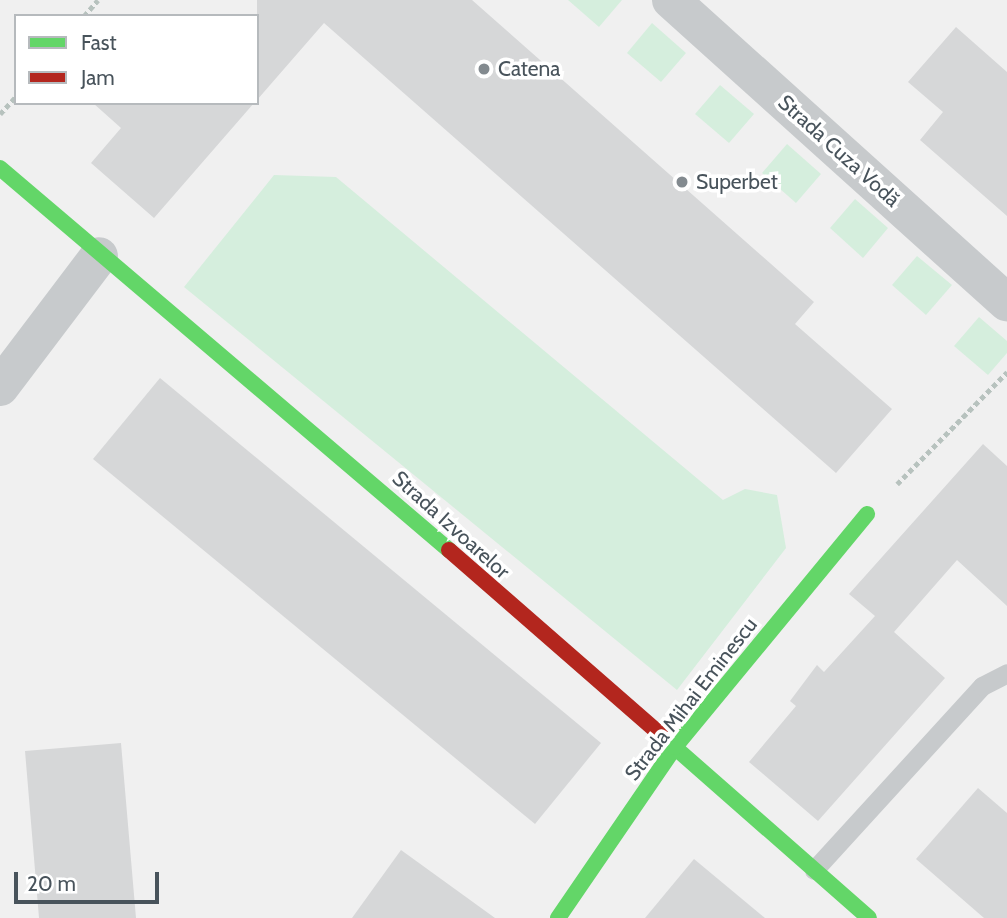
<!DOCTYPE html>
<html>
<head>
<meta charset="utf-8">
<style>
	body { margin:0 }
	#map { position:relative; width:1007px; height:918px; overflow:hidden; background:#f0f0f0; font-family:Cabin,sans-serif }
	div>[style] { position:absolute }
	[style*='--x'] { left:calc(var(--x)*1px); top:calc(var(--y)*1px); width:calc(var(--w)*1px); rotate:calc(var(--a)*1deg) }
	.green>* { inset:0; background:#d5eedd }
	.building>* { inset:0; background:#d6d7d8 }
	.path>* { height:4.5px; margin-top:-2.25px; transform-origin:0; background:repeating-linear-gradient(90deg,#b7c2be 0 5px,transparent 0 8.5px) }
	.lane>* { height:19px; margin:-9.5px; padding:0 9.5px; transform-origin:9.5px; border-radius:9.5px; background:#c7cacc }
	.street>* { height:38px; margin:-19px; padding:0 19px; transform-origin:19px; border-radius:19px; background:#c7cacc }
	.fast>* { height:16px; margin:-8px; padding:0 8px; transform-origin:8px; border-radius:8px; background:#63d668 }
	.jam>* { height:16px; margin:-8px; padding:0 8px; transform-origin:8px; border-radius:8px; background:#b3261e }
	.dots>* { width:19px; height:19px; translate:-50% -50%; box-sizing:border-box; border:4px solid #fff; border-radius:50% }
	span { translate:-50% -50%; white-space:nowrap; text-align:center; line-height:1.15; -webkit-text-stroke:7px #fff; paint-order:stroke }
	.poi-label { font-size:21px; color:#48535b }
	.left { translate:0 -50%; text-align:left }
	.street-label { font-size:21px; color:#48535b }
	.legend { position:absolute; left:14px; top:14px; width:245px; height:91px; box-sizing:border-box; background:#fff; border:2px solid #b6babd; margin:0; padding:9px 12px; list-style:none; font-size:21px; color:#48535b }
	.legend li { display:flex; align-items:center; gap:14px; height:35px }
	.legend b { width:35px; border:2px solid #b6babd }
	.scale { position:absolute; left:14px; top:872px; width:145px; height:32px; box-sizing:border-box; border:4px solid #48535b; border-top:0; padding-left:9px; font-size:21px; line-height:24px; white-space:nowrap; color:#48535b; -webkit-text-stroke:5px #fff; paint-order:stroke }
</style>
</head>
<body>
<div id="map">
	<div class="green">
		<i style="clip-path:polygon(568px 0,622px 0,599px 27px)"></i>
		<i style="clip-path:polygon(652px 23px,686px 53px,661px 82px,627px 53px)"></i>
		<i style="clip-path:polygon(720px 85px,754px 114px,729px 143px,695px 114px)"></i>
		<i style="clip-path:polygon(787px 144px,821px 174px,796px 203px,762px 173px)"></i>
		<i style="clip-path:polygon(274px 175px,336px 177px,723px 500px,745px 489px,777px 495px,786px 548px,677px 690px,184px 287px)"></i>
		<i style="clip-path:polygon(855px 199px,888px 228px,863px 258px,830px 228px)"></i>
		<i style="clip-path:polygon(917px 256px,952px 285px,926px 315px,892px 285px)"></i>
		<i style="clip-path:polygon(979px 317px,1007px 341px,1007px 353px,988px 375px,954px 346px)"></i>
	</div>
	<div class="building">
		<i style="clip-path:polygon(257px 0,472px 0,814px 302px,795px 324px,892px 409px,836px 473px,324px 23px,257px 100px)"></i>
		<i style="clip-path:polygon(956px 27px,1007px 72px,1007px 216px,920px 140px,943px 112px,908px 82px)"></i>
		<i style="clip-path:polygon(93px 103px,254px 103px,154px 218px,91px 163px,121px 128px)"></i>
		<i style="clip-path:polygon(160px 378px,601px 743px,535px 824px,93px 459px)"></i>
		<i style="clip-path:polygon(983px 444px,1007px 466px,1007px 606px,957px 560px,894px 632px,945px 678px,818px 821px,749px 762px,796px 706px,790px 701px,817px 665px,824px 672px,875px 616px,849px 594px)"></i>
		<i style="clip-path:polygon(121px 743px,136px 918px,39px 918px,25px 751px)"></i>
		<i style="clip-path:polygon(978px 788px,1007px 813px,1007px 918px,984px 918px,916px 859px)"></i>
		<i style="clip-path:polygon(401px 850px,495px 918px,352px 918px)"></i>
		<i style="clip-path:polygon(694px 859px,765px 918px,645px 918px)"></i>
	</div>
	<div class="path">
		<i style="--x:84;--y:16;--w:21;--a:-49"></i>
		<i style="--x:0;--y:114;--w:24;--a:-48"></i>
		<i style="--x:897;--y:484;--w:157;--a:-45.5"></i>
	</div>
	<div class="lane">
		<i style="--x:814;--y:870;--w:249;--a:-47.6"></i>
		<i style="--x:982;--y:686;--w:28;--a:-27"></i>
	</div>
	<div class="street">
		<i style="--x:671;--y:0;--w:452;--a:42"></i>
		<i style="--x:0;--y:387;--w:164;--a:-52.9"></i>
	</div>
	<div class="fast">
		<i style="--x:0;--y:168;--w:590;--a:40.39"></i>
		<i style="--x:663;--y:737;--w:274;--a:41.3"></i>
		<i style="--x:558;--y:918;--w:207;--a:-55.6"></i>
		<i style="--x:675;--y:747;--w:302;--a:-50.5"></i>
	</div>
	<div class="jam">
		<i style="--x:449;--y:550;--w:284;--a:41.1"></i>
	</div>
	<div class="dots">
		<i style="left:484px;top:69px;background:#838a8f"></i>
		<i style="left:682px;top:182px;background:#838a8f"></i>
	</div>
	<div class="poi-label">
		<span class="left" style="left:498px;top:69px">Catena</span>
		<span class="left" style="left:696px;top:182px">Superbet</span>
	</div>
	<div class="street-label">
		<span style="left:839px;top:151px;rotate:42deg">Strada Cuza Vodă</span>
		<span style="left:451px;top:525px;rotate:42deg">Strada Izvoarelor</span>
		<span style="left:691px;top:699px;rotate:-52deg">Strada Mihai Eminescu</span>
	</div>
	<ul class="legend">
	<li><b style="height:9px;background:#63d668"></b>Fast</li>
	<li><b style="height:9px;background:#b3261e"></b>Jam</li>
	</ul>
	<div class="scale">20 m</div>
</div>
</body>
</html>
